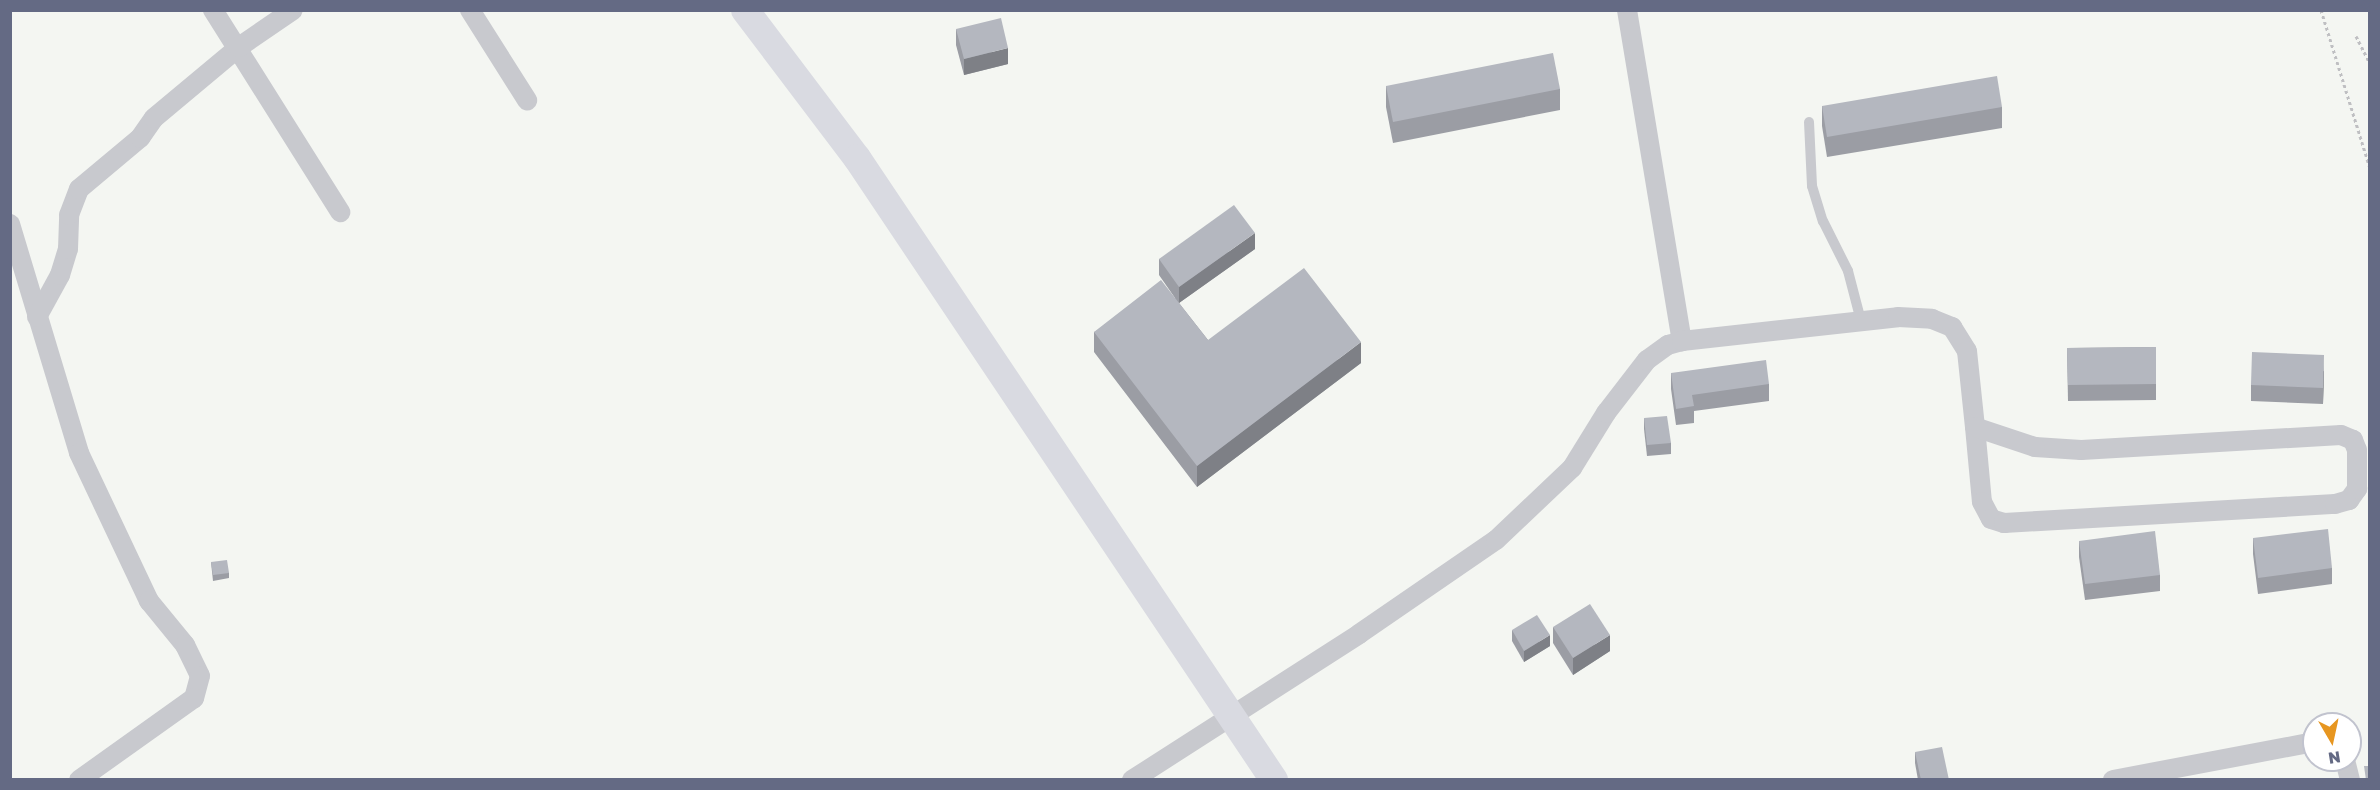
<!DOCTYPE html>
<html>
<head>
<meta charset="utf-8">
<style>
	body { margin:0 }
	#map { position:relative; width:2380px; height:790px; overflow:hidden; background:#f4f6f2; font-family:"Golos Text",sans-serif }
	div>[style] { position:absolute }
	[style*='--x'] { left:calc(var(--x)*1px); top:calc(var(--y)*1px); width:calc(var(--w)*1px); rotate:calc(var(--a)*1deg) }
	.path>* { height:3px; margin-top:-1.5px; transform-origin:0; background:repeating-linear-gradient(90deg,#bfbfc2 0 3px,transparent 0 6px) }
	.lane>* { height:10px; margin:-5px; padding:0 5px; transform-origin:5px; border-radius:5px; background:#c8c9ce }
	.street>* { height:20px; margin:-10px; padding:0 10px; transform-origin:10px; border-radius:10px; background:#c8c9ce }
	.secondary>* { height:28px; margin:-14px; padding:0 14px; transform-origin:14px; border-radius:14px; background:#d9dae1 }
	.wall>* { inset:0; background:#9b9da4 }
	.shaded-wall>* { inset:0; background:#7e8086 }
	.building>* { inset:0; background:#b4b7bf }
	span { translate:-50% -50%; white-space:nowrap; text-align:center; line-height:1.15; -webkit-text-stroke:6px #fff; paint-order:stroke }
	.frame { position:absolute; inset:0; border:12px solid #646a84; pointer-events:none }
	.north { position:absolute; left:2302px; top:712px; width:60px; height:60px; box-sizing:border-box; background:#fff; border:2px solid #c1c3ce; border-radius:50%; rotate:171deg; font-size:16px; font-weight:700; line-height:24px; text-align:center; color:#646a84 }
	.north::after { content:''; display:block; margin:auto; width:21px; height:27px; background:#e79620; clip-path:polygon(50% 0,100% 100%,50% 72%,0 100%) }
</style>
</head>
<body>
<div id="map">
	<div class="path">
		<i style="--x:2321;--y:10;--w:165;--a:72.8"></i>
		<i style="--x:2356;--y:36;--w:30;--a:63"></i>
	</div>
	<div class="lane">
		<i style="--x:1809;--y:122;--w:64;--a:87.3"></i>
		<i style="--x:1812;--y:186;--w:37;--a:73"></i>
		<i style="--x:1823;--y:221;--w:56;--a:63.4"></i>
		<i style="--x:1848;--y:271;--w:52;--a:75.4"></i>
	</div>
	<div class="street">
		<i style="--x:213;--y:10;--w:239;--a:57.8"></i>
		<i style="--x:470;--y:10;--w:107;--a:57.7"></i>
		<i style="--x:1627;--y:10;--w:336;--a:80.6"></i>
		<i style="--x:10;--y:224;--w:239;--a:73.2"></i>
		<i style="--x:79;--y:453;--w:164;--a:64.7"></i>
		<i style="--x:149;--y:601;--w:57;--a:50.7"></i>
		<i style="--x:185;--y:645;--w:34;--a:64"></i>
		<i style="--x:200;--y:676;--w:23;--a:105"></i>
		<i style="--x:194;--y:698;--w:141;--a:144.5"></i>
		<i style="--x:37;--y:317;--w:48;--a:-61.3"></i>
		<i style="--x:60;--y:275;--w:27;--a:-73"></i>
		<i style="--x:68;--y:249;--w:34;--a:-88"></i>
		<i style="--x:69;--y:215;--w:28;--a:-69"></i>
		<i style="--x:79;--y:189;--w:80;--a:-39.9"></i>
		<i style="--x:140;--y:138;--w:24;--a:-55"></i>
		<i style="--x:154;--y:118;--w:111;--a:-39.9"></i>
		<i style="--x:239;--y:47;--w:65;--a:-34.4"></i>
		<i style="--x:2345;--y:760;--w:21;--a:76"></i>
		<i style="--x:1132;--y:780;--w:270;--a:-32.7"></i>
		<i style="--x:1359;--y:634;--w:166;--a:-34.5"></i>
		<i style="--x:1496;--y:540;--w:105;--a:-43.5"></i>
		<i style="--x:1572;--y:468;--w:65;--a:-58.3"></i>
		<i style="--x:1606;--y:413;--w:67;--a:-52.3"></i>
		<i style="--x:1647;--y:360;--w:26;--a:-36"></i>
		<i style="--x:1668;--y:345;--w:15;--a:-16"></i>
		<i style="--x:1682;--y:341;--w:217;--a:-6.3"></i>
		<i style="--x:1898;--y:317;--w:34;--a:3"></i>
		<i style="--x:1932;--y:319;--w:22;--a:22"></i>
		<i style="--x:1952;--y:327;--w:28;--a:58"></i>
		<i style="--x:1967;--y:351;--w:76;--a:84"></i>
		<i style="--x:1975;--y:427;--w:75;--a:84.7"></i>
		<i style="--x:1982;--y:502;--w:19;--a:62"></i>
		<i style="--x:1991;--y:519;--w:14;--a:17"></i>
		<i style="--x:2004;--y:523;--w:332;--a:-3.3"></i>
		<i style="--x:2335;--y:504;--w:15;--a:-16"></i>
		<i style="--x:2349;--y:500;--w:14;--a:-54"></i>
		<i style="--x:2357;--y:489;--w:39;--a:-90"></i>
		<i style="--x:2357;--y:450;--w:11;--a:-112"></i>
		<i style="--x:2353;--y:440;--w:13;--a:-157"></i>
		<i style="--x:2341;--y:435;--w:260;--a:176.7"></i>
		<i style="--x:2081;--y:450;--w:46;--a:-176.3"></i>
		<i style="--x:2035;--y:447;--w:63;--a:-161.6"></i>
		<i style="--x:2113;--y:780;--w:205;--a:-10.7"></i>
	</div>
	<div class="secondary">
		<i style="--x:745;--y:10;--w:186;--a:52.9"></i>
		<i style="--x:857;--y:158;--w:749;--a:56.16"></i>
	</div>
	<div class="wall">
		<i style="clip-path:polygon(956px 29px,1008px 64px,964px 75px,956px 45px)"></i>
		<i style="clip-path:polygon(1386px 86px,1560px 89px,1560px 110px,1393px 143px,1386px 107px)"></i>
		<i style="clip-path:polygon(1822px 106px,2002px 107px,2002px 128px,1827px 157px,1822px 126px)"></i>
		<i style="clip-path:polygon(1255px 249px,1179px 303px,1208px 340px,1361px 363px,1197px 487px,1094px 352px,1094px 332px,1175px 298px,1159px 275px,1159px 259px)"></i>
		<i style="clip-path:polygon(2156px 347px,2156px 400px,2068px 401px,2067px 348px)"></i>
		<i style="clip-path:polygon(2324px 371px,2323px 404px,2251px 401px,2251px 385px)"></i>
		<i style="clip-path:polygon(1671px 373px,1769px 384px,1769px 401px,1694px 411px,1694px 423px,1676px 425px,1671px 389px)"></i>
		<i style="clip-path:polygon(1644px 418px,1671px 443px,1671px 454px,1647px 456px,1644px 429px)"></i>
		<i style="clip-path:polygon(2253px 538px,2332px 568px,2332px 584px,2258px 594px,2253px 554px)"></i>
		<i style="clip-path:polygon(2079px 541px,2160px 575px,2160px 591px,2085px 600px,2079px 557px)"></i>
		<i style="clip-path:polygon(211px 562px,229px 573px,229px 578px,213px 581px)"></i>
		<i style="clip-path:polygon(1553px 627px,1610px 651px,1573px 675px,1553px 643px)"></i>
		<i style="clip-path:polygon(1512px 630px,1550px 646px,1524px 662px,1512px 641px)"></i>
		<i style="clip-path:polygon(1915px 752px,1949px 780px,1918px 780px,1915px 763px)"></i>
	</div>
	<div class="shaded-wall">
		<i style="clip-path:polygon(1008px 48px,1008px 64px,964px 75px,964px 59px)"></i>
		<i style="clip-path:polygon(1255px 233px,1255px 249px,1179px 303px,1179px 287px)"></i>
		<i style="clip-path:polygon(1361px 342px,1361px 363px,1197px 487px,1197px 466px)"></i>
		<i style="clip-path:polygon(2324px 355px,2324px 371px,2323px 404px,2323px 388px)"></i>
		<i style="clip-path:polygon(1550px 635px,1550px 646px,1524px 662px,1524px 651px)"></i>
		<i style="clip-path:polygon(1610px 635px,1610px 651px,1573px 675px,1573px 658px)"></i>
	</div>
	<div class="building">
		<i style="clip-path:polygon(1001px 18px,1008px 48px,964px 59px,956px 29px)"></i>
		<i style="clip-path:polygon(1553px 53px,1560px 89px,1393px 122px,1386px 86px)"></i>
		<i style="clip-path:polygon(1997px 76px,2002px 107px,1827px 137px,1822px 106px)"></i>
		<i style="clip-path:polygon(1234px 205px,1255px 233px,1179px 287px,1159px 259px)"></i>
		<i style="clip-path:polygon(1304px 268px,1361px 342px,1197px 466px,1094px 332px,1161px 280px,1208px 340px)"></i>
		<i style="clip-path:polygon(2156px 347px,2156px 384px,2068px 385px,2067px 348px)"></i>
		<i style="clip-path:polygon(2252px 352px,2324px 355px,2323px 388px,2251px 385px)"></i>
		<i style="clip-path:polygon(1766px 360px,1769px 384px,1692px 395px,1694px 406px,1676px 409px,1671px 373px)"></i>
		<i style="clip-path:polygon(1667px 416px,1671px 443px,1647px 445px,1644px 418px)"></i>
		<i style="clip-path:polygon(2328px 529px,2332px 568px,2258px 578px,2253px 538px)"></i>
		<i style="clip-path:polygon(2155px 531px,2160px 575px,2085px 584px,2079px 541px)"></i>
		<i style="clip-path:polygon(227px 560px,229px 573px,213px 575px,211px 562px)"></i>
		<i style="clip-path:polygon(1590px 604px,1610px 635px,1573px 658px,1553px 627px)"></i>
		<i style="clip-path:polygon(1537px 615px,1550px 635px,1524px 651px,1512px 630px)"></i>
		<i style="clip-path:polygon(1942px 747px,1949px 780px,1921px 780px,1915px 752px)"></i>
		<i style="clip-path:polygon(2364px 766px,2370px 766px,2370px 780px,2366px 780px)"></i>
	</div>
	<div class="frame"></div>
	<div class="north">N</div>
</div>
</body>
</html>
